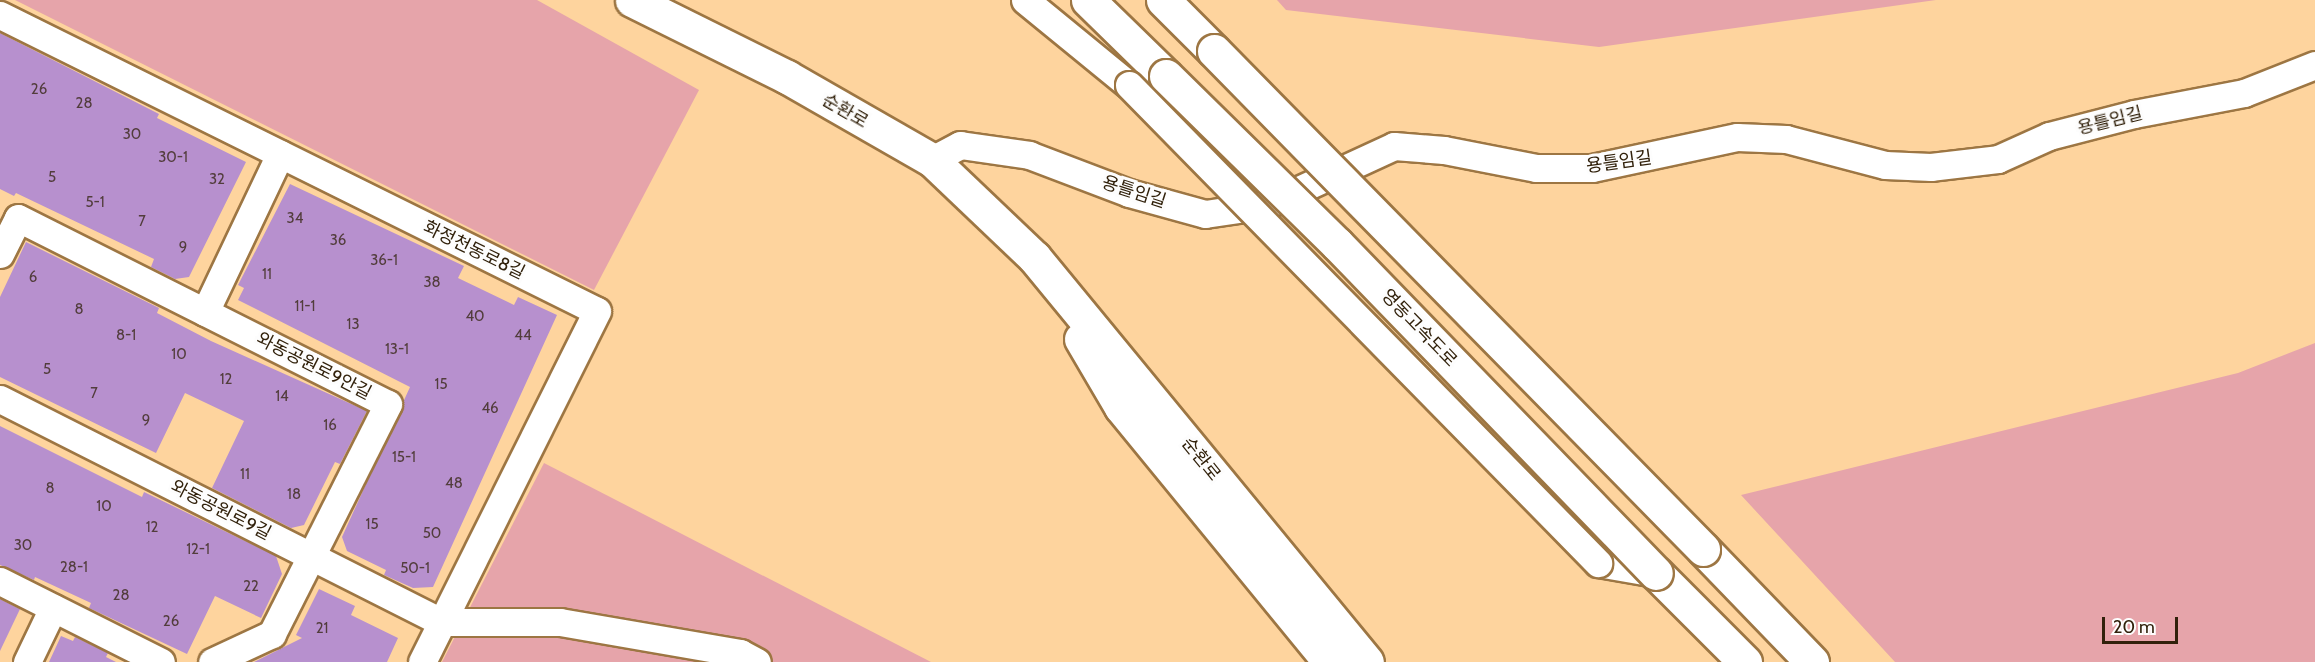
<!DOCTYPE html>
<html>
<head>
<meta charset="utf-8">
<style>
	body { margin:0 }
	#map { position:relative; width:2315px; height:662px; overflow:hidden; background:#fed49e; font-family:Cabin,"Noto Sans KR",sans-serif }
	div>[style] { position:absolute }
	[style*='--x'] { left:calc(var(--x)*1px); top:calc(var(--y)*1px); width:calc(var(--w)*1px); rotate:calc(var(--a)*1deg) }
	.green>* { inset:0; background:#e6a4aa }
	.building>* { inset:0; background:#b790ce }
	.roads { filter:drop-shadow(2px 0 #9d7643) drop-shadow(-2px 0 #9d7643) drop-shadow(0 2px #9d7643) drop-shadow(0 -2px #9d7643) }
	.minor>* { height:27px; margin:-13.5px; padding:0 13.5px; transform-origin:13.5px; border-radius:13.5px; background:#fff }
	.major>* { height:33px; margin:-16.5px; padding:0 16.5px; transform-origin:16.5px; border-radius:16.5px; background:#fff }
	.highway>* { height:33px; margin:-16.5px; padding:0 16.5px; transform-origin:16.5px; border-radius:16.5px; background:#fff }
	.bridges { filter:drop-shadow(2px 0 #9d7643) drop-shadow(-2px 0 #9d7643) drop-shadow(0 2px #9d7643) drop-shadow(0 -2px #9d7643) }
	.minor-bridge>* { height:27px; margin:-13.5px; padding:0 13.5px; transform-origin:13.5px; border-radius:13.5px; background:#fff }
	.highway-bridge>* { height:33px; margin:-16.5px; padding:0 16.5px; transform-origin:16.5px; border-radius:16.5px; background:#fff }
	span { translate:-50% -50%; white-space:nowrap; text-align:center; line-height:1.15; -webkit-text-stroke:6px #fdfdfd; paint-order:stroke }
	.number-label { font-size:15px; color:#523d3c }
	.number-label span { -webkit-text-stroke-width:0 }
	.street-label { font-size:18px; color:#31210b }
	.scale { position:absolute; left:2102px; top:617px; width:76px; height:27px; box-sizing:border-box; border:3px solid #31210b; border-top:0; padding-left:8px; font-size:18px; line-height:21px; white-space:nowrap; color:#31210b; -webkit-text-stroke:4px #fdfdfd; paint-order:stroke }
</style>
</head>
<body>
<div id="map">
	<div class="green">
		<i style="clip-path:polygon(15px 0,537px 0,699px 90px,594px 290px)"></i>
		<i style="clip-path:polygon(1277px 0,1936px 0,1599px 47px,1286px 10px)"></i>
		<i style="clip-path:polygon(2315px 343px,2315px 662px,1895px 662px,1741px 495px,2238px 373px)"></i>
		<i style="clip-path:polygon(544px 463px,931px 662px,442px 662px)"></i>
	</div>
	<div class="building">
		<i style="clip-path:polygon(0 33px,159px 114px,157px 118px,246px 162px,189px 277px,175px 279px,151px 267px,154px 259px,16px 193px,14px 196px,0 189px)"></i>
		<i style="clip-path:polygon(290px 184px,464px 266px,458px 278px,514px 305px,518px 297px,557px 315px,433px 587px,413px 588px,384px 575px,386px 570px,347px 551px,342px 537px,410px 387px,238px 300px,244px 288px,238px 285px)"></i>
		<i style="clip-path:polygon(26px 242px,159px 308px,157px 313px,211px 341px,367px 411px,340px 464px,335px 462px,304px 525px,291px 528px,212px 488px,244px 421px,185px 393px,156px 453px,0 377px,0 297px)"></i>
		<i style="clip-path:polygon(0 426px,142px 497px,144px 492px,276px 556px,282px 574px,261px 618px,215px 596px,187px 654px,89px 608px,91px 603px,35px 577px,34px 580px,0 565px)"></i>
		<i style="clip-path:polygon(319px 589px,355px 606px,351px 615px,398px 638px,387px 662px,254px 662px,302px 638px,296px 635px)"></i>
		<i style="clip-path:polygon(0 599px,20px 609px,0 651px)"></i>
		<i style="clip-path:polygon(61px 636px,73px 641px,75px 637px,108px 653px,106px 657px,116px 662px,49px 662px)"></i>
	</div>
	<div class="roads">
		<div class="minor">
			<i style="--x:1025;--y:0;--w:134;--a:39.3"></i>
			<i style="--x:0;--y:15;--w:666;--a:26.37"></i>
			<i style="--x:597;--y:311;--w:392;--a:116.5"></i>
			<i style="--x:932;--y:160;--w:32;--a:-28"></i>
			<i style="--x:960;--y:145;--w:70;--a:8.2"></i>
			<i style="--x:1029;--y:155;--w:107;--a:20.8"></i>
			<i style="--x:1129;--y:193;--w:79;--a:15.4"></i>
			<i style="--x:1205;--y:214;--w:62;--a:-8.4"></i>
			<i style="--x:1266;--y:205;--w:141;--a:-24.7"></i>
			<i style="--x:1394;--y:146;--w:50;--a:4.6"></i>
			<i style="--x:1444;--y:150;--w:94;--a:11.1"></i>
			<i style="--x:1536;--y:168;--w:56;--a:0"></i>
			<i style="--x:1592;--y:168;--w:148;--a:-12.1"></i>
			<i style="--x:1737;--y:137;--w:49;--a:2.3"></i>
			<i style="--x:1786;--y:139;--w:102;--a:14.7"></i>
			<i style="--x:1885;--y:165;--w:46;--a:2.5"></i>
			<i style="--x:1931;--y:167;--w:67;--a:-6.8"></i>
			<i style="--x:1998;--y:159;--w:56;--a:-24.3"></i>
			<i style="--x:2049;--y:136;--w:88;--a:-14.5"></i>
			<i style="--x:2134;--y:114;--w:112;--a:-10.8"></i>
			<i style="--x:2244;--y:93;--w:76;--a:-21.5"></i>
			<i style="--x:0;--y:254;--w:40;--a:-63.4"></i>
			<i style="--x:18;--y:218;--w:414;--a:26.7"></i>
			<i style="--x:388;--y:404;--w:258;--a:116.8"></i>
			<i style="--x:272;--y:634;--w:66;--a:155"></i>
			<i style="--x:205;--y:312;--w:175;--a:-64.6"></i>
			<i style="--x:0;--y:399;--w:495;--a:26.8"></i>
			<i style="--x:442;--y:622;--w:118;--a:0"></i>
			<i style="--x:560;--y:622;--w:183;--a:9.8"></i>
			<i style="--x:740;--y:653;--w:19;--a:28"></i>
			<i style="--x:1598;--y:563;--w:59;--a:9.8"></i>
			<i style="--x:0;--y:581;--w:180;--a:26.7"></i>
			<i style="--x:27;--y:662;--w:60;--a:-64.3"></i>
		</div>
		<div class="major">
			<i style="--x:632;--y:0;--w:173;--a:26.4"></i>
			<i style="--x:787;--y:77;--w:167;--a:29.8"></i>
			<i style="--x:932;--y:160;--w:141;--a:43.6"></i>
			<i style="--x:1034;--y:257;--w:524;--a:50.57"></i>
			<i style="--x:1081;--y:339;--w:79;--a:59.5"></i>
			<i style="--x:1121;--y:407;--w:330;--a:50.7"></i>
		</div>
		<div class="highway">
			<i style="--x:1088;--y:0;--w:109;--a:44.3"></i>
			<i style="--x:1163;--y:0;--w:72;--a:45"></i>
			<i style="--x:1703;--y:549;--w:157;--a:46"></i>
			<i style="--x:1656;--y:573;--w:126;--a:45"></i>
		</div>
	</div>
	<div class="bridges">
		<div class="minor-bridge">
			<i style="--x:1129;--y:85;--w:670;--a:45.54"></i>
		</div>
		<div class="highway-bridge">
			<i style="--x:1214;--y:51;--w:698;--a:45.52"></i>
			<i style="--x:1166;--y:76;--w:240;--a:44.5"></i>
			<i style="--x:1337;--y:244;--w:458;--a:45.9"></i>
		</div>
	</div>
	<div class="number-label">
		<span style="left:39px;top:90px">26</span>
		<span style="left:84px;top:104px">28</span>
		<span style="left:132px;top:135px">30</span>
		<span style="left:173px;top:158px">30-1</span>
		<span style="left:52px;top:178px">5</span>
		<span style="left:217px;top:180px">32</span>
		<span style="left:95px;top:203px">5-1</span>
		<span style="left:295px;top:219px">34</span>
		<span style="left:142px;top:222px">7</span>
		<span style="left:338px;top:241px">36</span>
		<span style="left:183px;top:248px">9</span>
		<span style="left:384px;top:261px">36-1</span>
		<span style="left:267px;top:275px">11</span>
		<span style="left:33px;top:278px">6</span>
		<span style="left:432px;top:283px">38</span>
		<span style="left:305px;top:307px">11-1</span>
		<span style="left:79px;top:310px">8</span>
		<span style="left:475px;top:317px">40</span>
		<span style="left:353px;top:325px">13</span>
		<span style="left:126px;top:336px">8-1</span>
		<span style="left:523px;top:336px">44</span>
		<span style="left:397px;top:350px">13-1</span>
		<span style="left:179px;top:355px">10</span>
		<span style="left:47px;top:370px">5</span>
		<span style="left:226px;top:380px">12</span>
		<span style="left:441px;top:385px">15</span>
		<span style="left:94px;top:394px">7</span>
		<span style="left:282px;top:397px">14</span>
		<span style="left:490px;top:409px">46</span>
		<span style="left:146px;top:421px">9</span>
		<span style="left:330px;top:426px">16</span>
		<span style="left:404px;top:458px">15-1</span>
		<span style="left:245px;top:475px">11</span>
		<span style="left:454px;top:484px">48</span>
		<span style="left:50px;top:489px">8</span>
		<span style="left:294px;top:495px">18</span>
		<span style="left:104px;top:507px">10</span>
		<span style="left:372px;top:525px">15</span>
		<span style="left:152px;top:528px">12</span>
		<span style="left:432px;top:534px">50</span>
		<span style="left:23px;top:546px">30</span>
		<span style="left:198px;top:550px">12-1</span>
		<span style="left:74px;top:568px">28-1</span>
		<span style="left:415px;top:569px">50-1</span>
		<span style="left:251px;top:587px">22</span>
		<span style="left:121px;top:596px">28</span>
		<span style="left:171px;top:622px">26</span>
		<span style="left:322px;top:629px">21</span>
	</div>
	<div class="street-label">
		<span style="left:845px;top:111px;rotate:30deg">순환로</span>
		<span style="left:2110px;top:121px;rotate:-14deg">용틀임길</span>
		<span style="left:1619px;top:162px;rotate:-8deg">용틀임길</span>
		<span style="left:1134px;top:192px;rotate:18deg">용틀임길</span>
		<span style="left:474px;top:250px;rotate:26deg">화정천동로8길</span>
		<span style="left:1419px;top:328px;rotate:46deg">영동고속도로</span>
		<span style="left:314px;top:366px;rotate:27deg">와동공원로9안길</span>
		<span style="left:1201px;top:459px;rotate:51deg">순환로</span>
		<span style="left:221px;top:510px;rotate:27deg">와동공원로9길</span>
	</div>
	<div class="scale">20 m</div>
</div>
</body>
</html>
